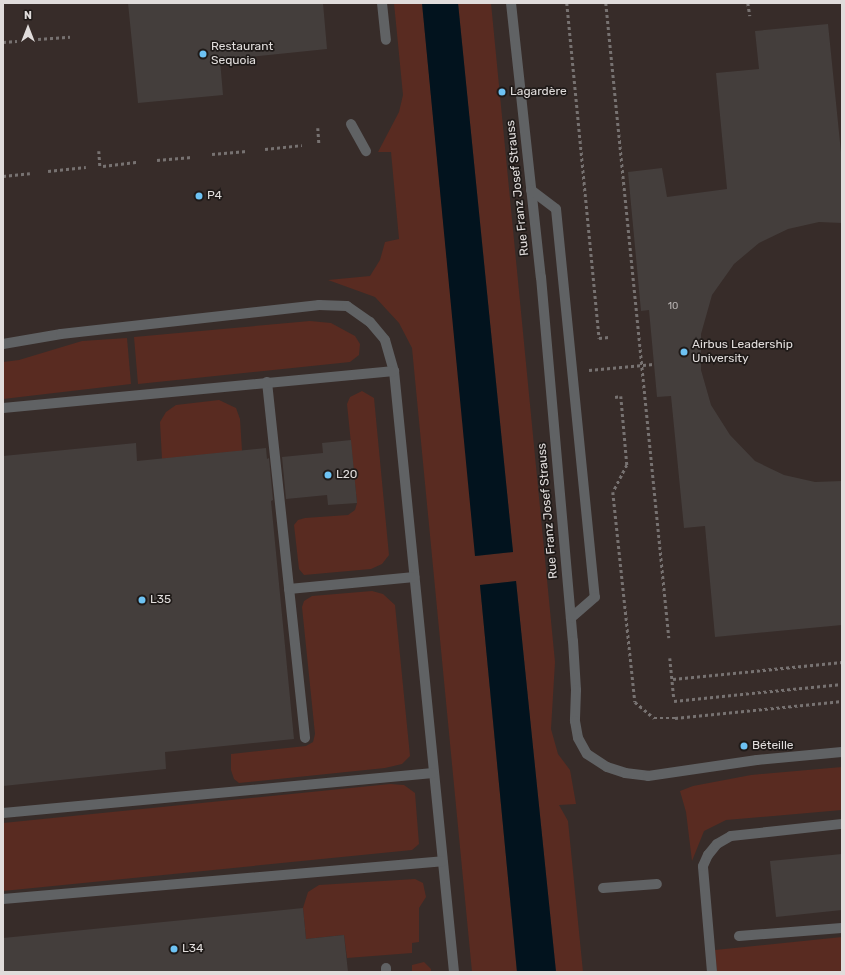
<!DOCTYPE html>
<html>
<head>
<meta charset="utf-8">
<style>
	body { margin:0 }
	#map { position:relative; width:845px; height:975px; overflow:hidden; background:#292322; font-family:Rubik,sans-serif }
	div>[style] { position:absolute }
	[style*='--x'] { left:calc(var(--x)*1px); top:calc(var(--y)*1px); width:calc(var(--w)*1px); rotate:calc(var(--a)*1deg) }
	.built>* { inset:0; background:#372c29 }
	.green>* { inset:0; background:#592b21 }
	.water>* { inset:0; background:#02131e }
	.building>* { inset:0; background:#443e3c }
	.path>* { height:2.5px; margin-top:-1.25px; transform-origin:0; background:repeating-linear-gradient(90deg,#777271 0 3px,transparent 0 6px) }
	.minor>* { height:10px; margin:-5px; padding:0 5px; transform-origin:5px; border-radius:5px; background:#606264 }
	.dots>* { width:11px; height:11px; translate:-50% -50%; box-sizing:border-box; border:2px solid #1f1a18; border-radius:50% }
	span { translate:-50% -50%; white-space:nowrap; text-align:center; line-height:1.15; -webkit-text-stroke:3.5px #1f1a18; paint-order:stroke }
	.number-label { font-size:10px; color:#b9b4b3 }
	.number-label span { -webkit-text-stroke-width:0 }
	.poi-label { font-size:12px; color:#e0dcdb }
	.left { translate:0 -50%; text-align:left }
	.street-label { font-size:12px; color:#e0dcdb }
	.frame { position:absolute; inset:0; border:4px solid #e0dcdb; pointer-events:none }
	.north { position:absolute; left:8px; top:8px; width:40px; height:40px; -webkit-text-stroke:3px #1f1a18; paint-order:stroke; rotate:0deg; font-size:11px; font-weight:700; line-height:16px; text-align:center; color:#e0dcdb }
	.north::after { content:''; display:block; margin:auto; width:14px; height:18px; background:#e0dcdb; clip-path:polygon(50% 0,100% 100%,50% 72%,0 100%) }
</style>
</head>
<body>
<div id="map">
	<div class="built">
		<i style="clip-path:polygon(3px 3px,842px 3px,842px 972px,3px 972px)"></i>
	</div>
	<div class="green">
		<i style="clip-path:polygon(394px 3px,422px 3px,476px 556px,513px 552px,458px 3px,491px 3px,555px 662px,551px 729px,558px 754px,570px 770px,576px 804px,559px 805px,568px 821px,583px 972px,556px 972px,516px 581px,480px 585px,517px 972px,472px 972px,412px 348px,399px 323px,375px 297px,328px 280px,370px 276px,380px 260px,385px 242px,399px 239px,391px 152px,378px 152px,399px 112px,403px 95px)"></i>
		<i style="clip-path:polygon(310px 321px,331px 323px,355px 336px,360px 344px,359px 355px,350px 362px,138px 384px,134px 337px)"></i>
		<i style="clip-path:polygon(127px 338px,131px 384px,3px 399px,3px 362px,19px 360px,82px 341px)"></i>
		<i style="clip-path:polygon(362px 391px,374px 398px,389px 555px,382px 564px,371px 569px,304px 575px,299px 569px,294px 525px,298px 520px,305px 518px,348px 515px,355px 510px,357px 503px,347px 404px,350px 397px)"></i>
		<i style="clip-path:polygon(219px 400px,236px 408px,240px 419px,242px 451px,162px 459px,160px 422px,166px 412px,176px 405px)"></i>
		<i style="clip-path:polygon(372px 591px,383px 594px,395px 605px,410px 756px,402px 764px,385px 768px,239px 783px,234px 779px,231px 770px,231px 754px,306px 746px,313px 742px,315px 734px,302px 607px,304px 601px,312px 596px)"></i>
		<i style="clip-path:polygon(842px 767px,842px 810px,726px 820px,704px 831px,692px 861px,686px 812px,680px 791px,693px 786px,751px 775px)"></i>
		<i style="clip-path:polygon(390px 784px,404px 785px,415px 793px,419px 844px,412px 850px,3px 891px,3px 823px)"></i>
		<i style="clip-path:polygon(415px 879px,423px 883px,426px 897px,419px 908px,419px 942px,412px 943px,412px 953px,347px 958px,344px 935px,306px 939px,303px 908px,308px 892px,319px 885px)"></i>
		<i style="clip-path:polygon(842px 937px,842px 972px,717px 972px,715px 950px)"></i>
		<i style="clip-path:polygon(424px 962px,431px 969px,431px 972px,412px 972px,412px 965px)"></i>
	</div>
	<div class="water">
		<i style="clip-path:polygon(422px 3px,458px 3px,513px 552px,475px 556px)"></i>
		<i style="clip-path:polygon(516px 581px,556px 972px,517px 972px,480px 585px)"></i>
	</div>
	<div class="building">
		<i style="clip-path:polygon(128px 3px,323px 3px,327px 49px,220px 60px,223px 95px,138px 103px)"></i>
		<i style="clip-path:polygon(828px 24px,842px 162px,842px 223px,819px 222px,788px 229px,759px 243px,734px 264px,712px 295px,701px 334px,701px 370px,711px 405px,730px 435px,755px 461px,784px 475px,815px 482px,842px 481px,842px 625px,715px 637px,705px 526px,684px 528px,671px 396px,657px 397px,649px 310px,641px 311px,628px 172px,662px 168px,667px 197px,727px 189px,716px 73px,759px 69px,755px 31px)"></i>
		<i style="clip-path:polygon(351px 440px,357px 503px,328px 505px,327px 495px,286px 499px,282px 457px,323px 453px,322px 443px)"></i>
		<i style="clip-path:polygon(136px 443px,137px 461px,266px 448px,267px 459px,269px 458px,273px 500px,271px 501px,294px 739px,165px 752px,166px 769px,3px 786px,3px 456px)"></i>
		<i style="clip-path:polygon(842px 854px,842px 910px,776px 917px,770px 861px)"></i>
		<i style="clip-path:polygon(303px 908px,306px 939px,344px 935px,348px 972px,3px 972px,3px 938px)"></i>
	</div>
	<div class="path">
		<i style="--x:567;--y:3;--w:337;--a:84.5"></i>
		<i style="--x:599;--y:338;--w:10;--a:-6"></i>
		<i style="--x:606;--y:3;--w:638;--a:84.33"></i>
		<i style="--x:748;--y:3;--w:13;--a:81"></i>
		<i style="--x:38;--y:39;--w:32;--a:-4"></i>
		<i style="--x:3;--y:42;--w:14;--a:-4"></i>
		<i style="--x:318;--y:128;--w:15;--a:86"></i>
		<i style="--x:265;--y:149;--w:37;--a:-6"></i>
		<i style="--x:99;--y:151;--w:15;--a:86"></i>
		<i style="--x:212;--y:154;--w:35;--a:-5"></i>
		<i style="--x:157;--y:160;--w:35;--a:-5"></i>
		<i style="--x:103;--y:166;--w:35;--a:-7"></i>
		<i style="--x:48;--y:171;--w:38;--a:-6"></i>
		<i style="--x:3;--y:176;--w:27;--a:-6"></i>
		<i style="--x:589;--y:370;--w:65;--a:-5.3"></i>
		<i style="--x:615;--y:397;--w:6;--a:-9"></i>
		<i style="--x:621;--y:396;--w:69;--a:85"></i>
		<i style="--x:627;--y:465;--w:30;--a:117"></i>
		<i style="--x:613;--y:492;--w:211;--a:84"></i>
		<i style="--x:635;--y:702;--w:25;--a:40"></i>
		<i style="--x:654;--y:718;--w:21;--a:0"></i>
		<i style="--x:675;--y:718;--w:168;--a:-5.8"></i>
		<i style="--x:670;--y:658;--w:41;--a:84.4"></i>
		<i style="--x:673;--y:679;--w:170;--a:-5.7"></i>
		<i style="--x:674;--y:701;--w:169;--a:-5.8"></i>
	</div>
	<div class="minor">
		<i style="--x:382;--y:3;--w:37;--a:84"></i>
		<i style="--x:511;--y:3;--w:276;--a:83.8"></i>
		<i style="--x:541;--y:277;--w:365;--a:85"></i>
		<i style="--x:573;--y:641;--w:49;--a:86.5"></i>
		<i style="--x:576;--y:690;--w:31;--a:92"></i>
		<i style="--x:575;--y:721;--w:17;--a:80"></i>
		<i style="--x:578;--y:738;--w:18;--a:61"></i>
		<i style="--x:587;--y:754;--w:24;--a:33"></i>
		<i style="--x:607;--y:767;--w:19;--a:18"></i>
		<i style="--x:625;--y:773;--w:23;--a:7"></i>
		<i style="--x:648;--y:776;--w:110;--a:-8.4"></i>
		<i style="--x:757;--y:760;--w:85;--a:-5.4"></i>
		<i style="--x:351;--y:124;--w:31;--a:61"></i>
		<i style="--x:531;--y:190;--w:31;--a:37"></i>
		<i style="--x:556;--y:209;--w:390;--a:84.3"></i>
		<i style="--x:595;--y:597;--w:32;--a:139"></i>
		<i style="--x:3;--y:344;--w:59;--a:-9.8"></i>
		<i style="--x:61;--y:334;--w:260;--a:-6.4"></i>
		<i style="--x:319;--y:305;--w:28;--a:2"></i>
		<i style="--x:347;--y:306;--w:28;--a:35"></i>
		<i style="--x:370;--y:322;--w:23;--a:50"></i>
		<i style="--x:385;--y:340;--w:32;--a:74"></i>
		<i style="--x:394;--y:371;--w:604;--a:84.3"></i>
		<i style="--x:267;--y:382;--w:358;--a:83.9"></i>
		<i style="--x:3;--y:408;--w:393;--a:-5.4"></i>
		<i style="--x:289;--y:589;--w:126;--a:-5.5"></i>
		<i style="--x:3;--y:813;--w:432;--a:-5.3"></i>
		<i style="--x:603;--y:888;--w:54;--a:-4.2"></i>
		<i style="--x:3;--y:899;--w:441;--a:-4.9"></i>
		<i style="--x:739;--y:936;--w:103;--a:-4.4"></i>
		<i style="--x:386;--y:968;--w:4;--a:90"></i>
		<i style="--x:712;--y:972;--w:106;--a:-94.9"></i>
		<i style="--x:703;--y:866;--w:12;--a:-66"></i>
		<i style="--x:708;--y:855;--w:14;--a:-51"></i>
		<i style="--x:717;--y:844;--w:16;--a:-30"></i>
		<i style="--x:731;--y:836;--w:112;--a:-6.2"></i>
	</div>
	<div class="dots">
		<i style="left:203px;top:54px;background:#6dc2f3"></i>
		<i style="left:502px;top:92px;background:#6dc2f3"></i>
		<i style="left:199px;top:196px;background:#6dc2f3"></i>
		<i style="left:684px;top:352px;background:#6dc2f3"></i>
		<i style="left:328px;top:475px;background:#6dc2f3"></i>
		<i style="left:142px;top:600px;background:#6dc2f3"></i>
		<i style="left:744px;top:746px;background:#6dc2f3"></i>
		<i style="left:174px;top:949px;background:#6dc2f3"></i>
	</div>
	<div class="number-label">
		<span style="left:673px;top:307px">10</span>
	</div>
	<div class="poi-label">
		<span class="left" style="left:211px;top:54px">Restaurant<br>Sequoia</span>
		<span class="left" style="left:510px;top:92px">Lagardère</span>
		<span class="left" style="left:207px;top:196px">P4</span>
		<span class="left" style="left:692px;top:352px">Airbus Leadership<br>University</span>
		<span class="left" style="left:336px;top:475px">L20</span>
		<span class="left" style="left:150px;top:600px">L35</span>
		<span class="left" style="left:752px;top:746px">Béteille</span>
		<span class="left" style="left:182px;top:949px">L34</span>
	</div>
	<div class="street-label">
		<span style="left:518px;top:188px;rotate:-96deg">Rue Franz Josef Strauss</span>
		<span style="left:548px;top:511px;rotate:-95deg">Rue Franz Josef Strauss</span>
	</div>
	<div class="frame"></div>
	<div class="north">N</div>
</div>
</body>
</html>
